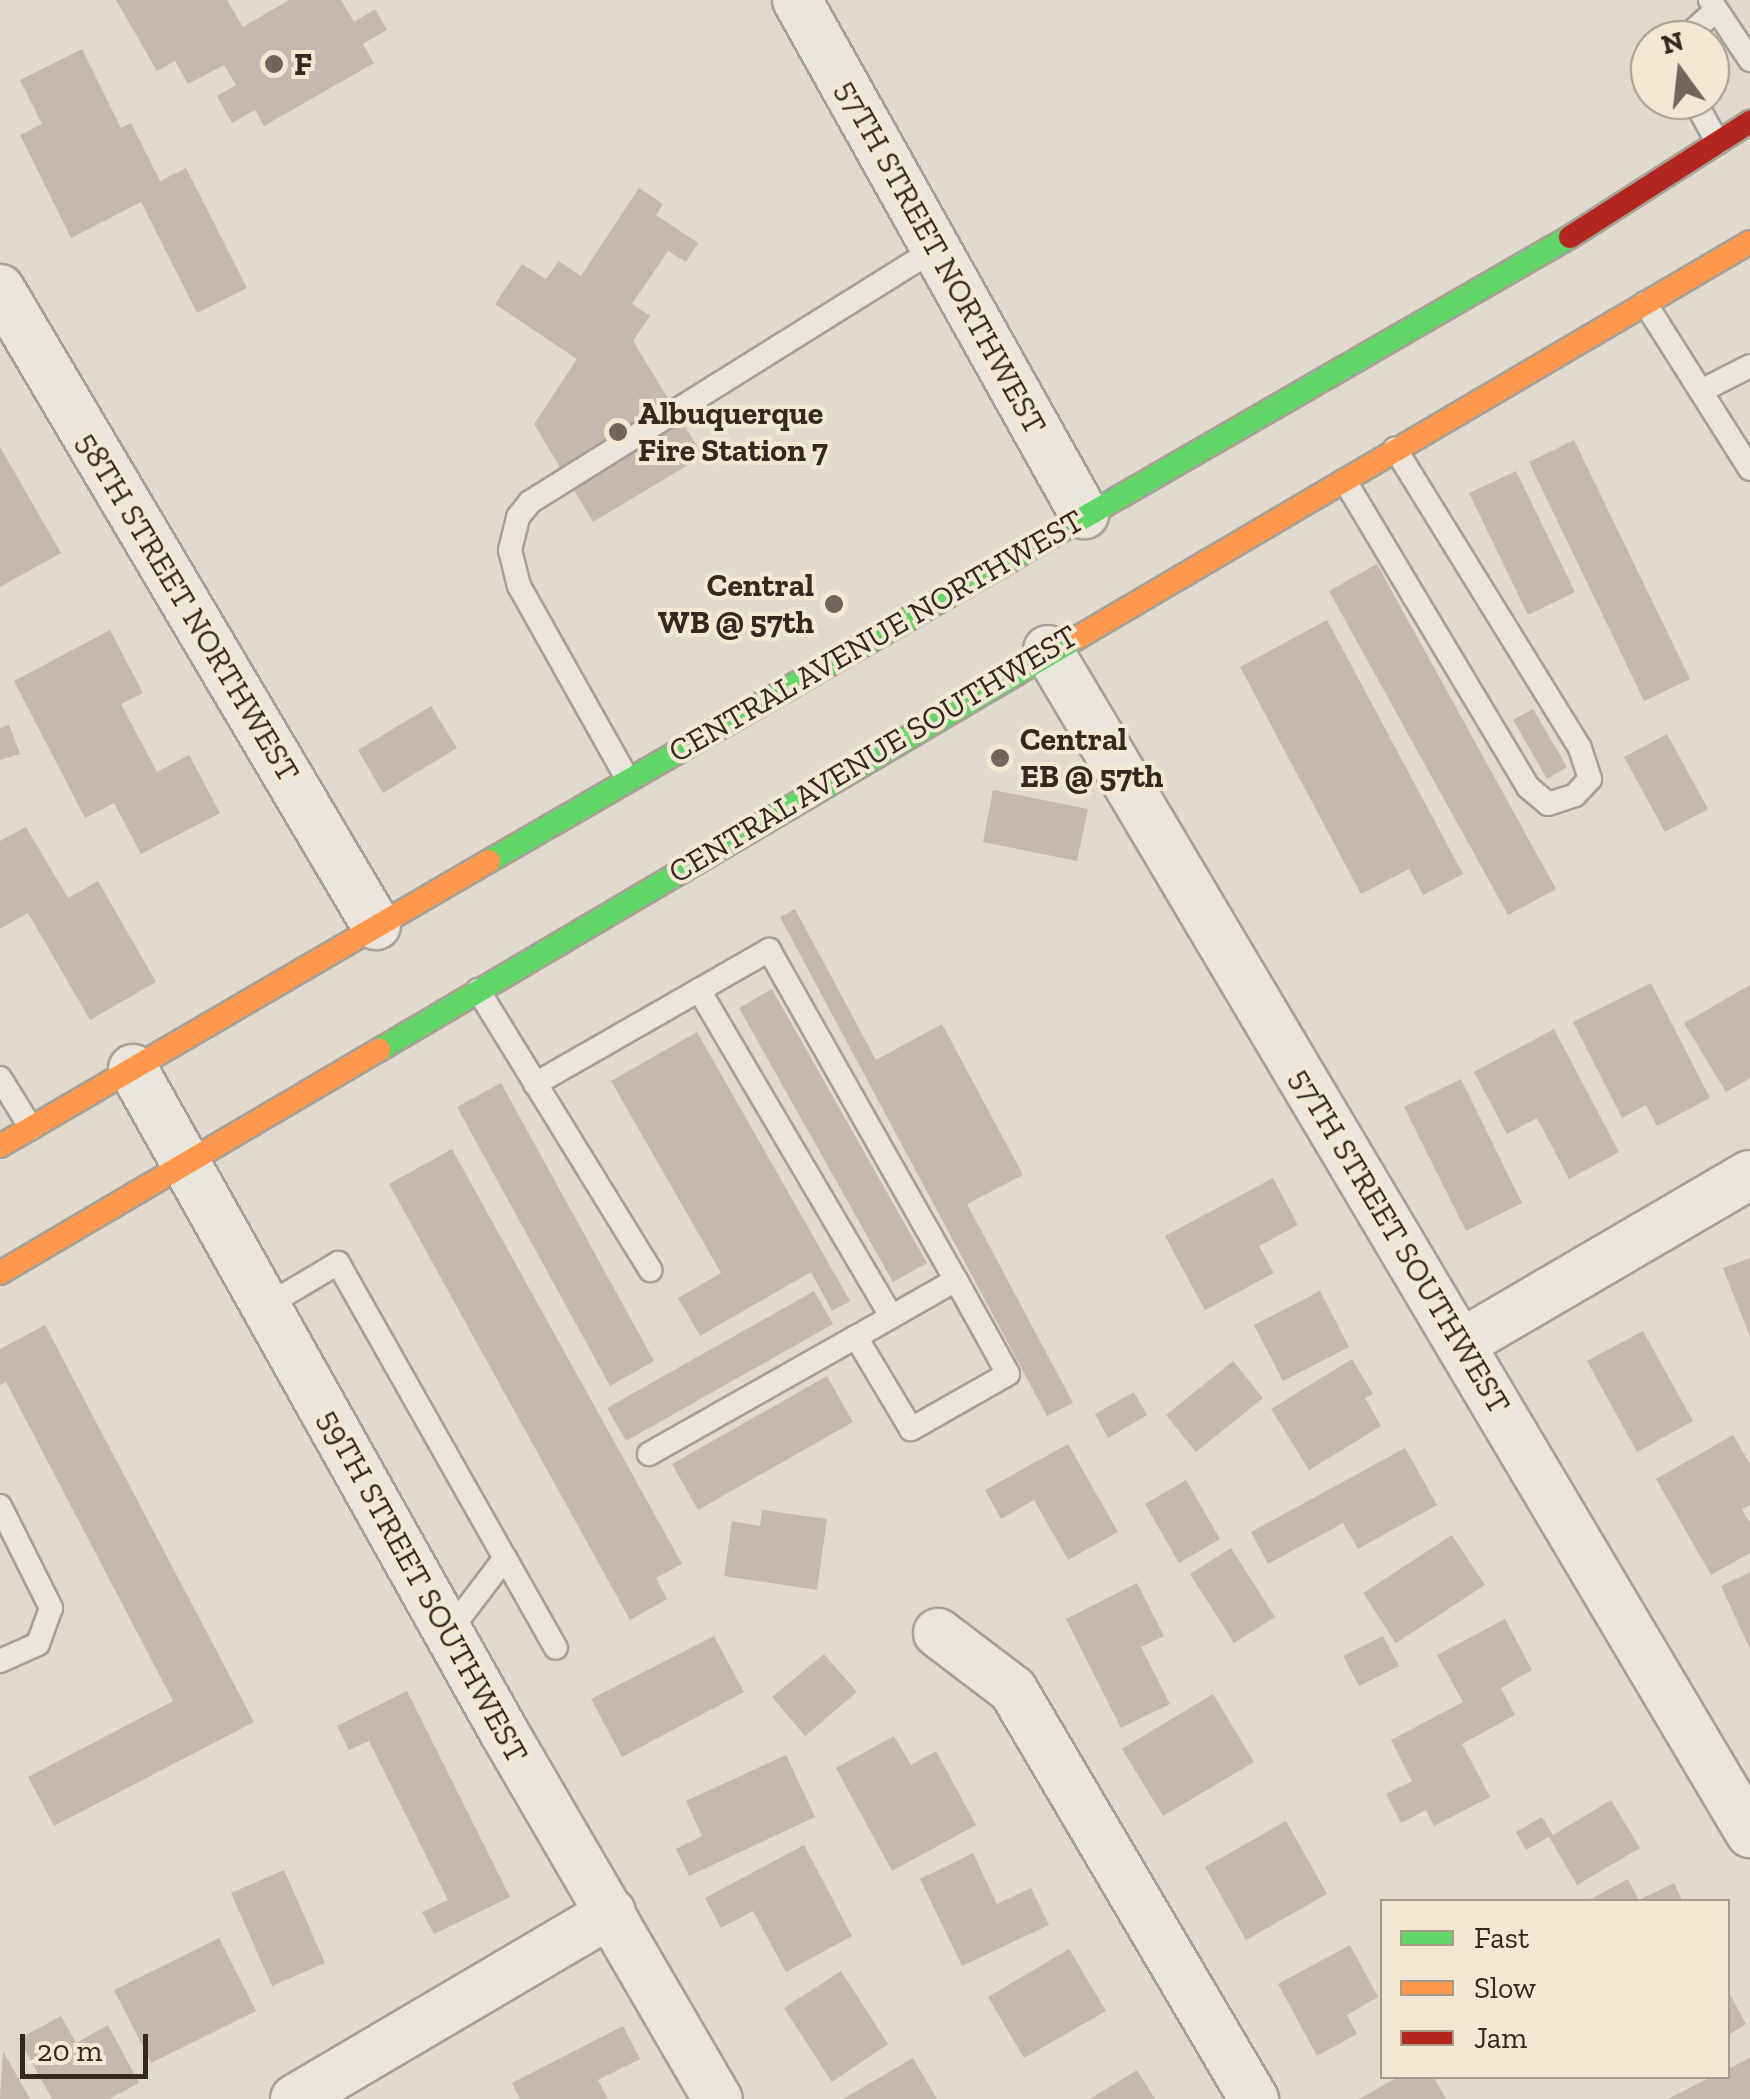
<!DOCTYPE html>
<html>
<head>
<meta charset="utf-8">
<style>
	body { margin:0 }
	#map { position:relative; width:1750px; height:2099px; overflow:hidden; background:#e2dacd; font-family:"Zilla Slab",serif }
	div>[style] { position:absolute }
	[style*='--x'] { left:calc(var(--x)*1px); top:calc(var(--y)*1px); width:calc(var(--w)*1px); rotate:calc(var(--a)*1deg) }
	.building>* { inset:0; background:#c6b8ae }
	.roads { filter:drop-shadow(2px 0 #a7a096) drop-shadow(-2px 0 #a7a096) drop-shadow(0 2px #a7a096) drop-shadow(0 -2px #a7a096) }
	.lane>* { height:22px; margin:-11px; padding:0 11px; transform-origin:11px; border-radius:11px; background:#eae6dd }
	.street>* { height:48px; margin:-24px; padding:0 24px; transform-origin:24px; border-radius:24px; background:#eae6dd }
	.fast>* { height:22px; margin:-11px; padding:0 11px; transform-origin:11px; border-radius:11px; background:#63d668 }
	.slow>* { height:22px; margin:-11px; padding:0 11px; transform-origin:11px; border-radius:11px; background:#ff974d }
	.jam>* { height:22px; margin:-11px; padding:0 11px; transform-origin:11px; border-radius:11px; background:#b3261e }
	.dots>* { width:28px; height:28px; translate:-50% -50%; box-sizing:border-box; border:5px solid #f3e8d3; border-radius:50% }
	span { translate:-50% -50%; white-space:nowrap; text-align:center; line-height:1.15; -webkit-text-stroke:8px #f3e8d3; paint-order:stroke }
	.poi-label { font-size:32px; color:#35281f; font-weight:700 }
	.left { translate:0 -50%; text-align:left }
	.right { translate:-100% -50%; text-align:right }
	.street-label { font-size:32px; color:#35281f }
	.legend { position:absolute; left:1380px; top:1899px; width:350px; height:180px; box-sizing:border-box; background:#f3e8d3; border:2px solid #a79b8b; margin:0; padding:12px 18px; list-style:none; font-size:30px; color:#35281f }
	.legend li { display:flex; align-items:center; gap:20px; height:50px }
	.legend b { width:50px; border:2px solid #a79b8b }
	.north { position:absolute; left:1630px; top:20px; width:100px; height:100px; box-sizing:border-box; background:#f3e8d3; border:2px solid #a79b8b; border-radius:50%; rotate:345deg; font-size:28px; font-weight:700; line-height:40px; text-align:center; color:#35281f }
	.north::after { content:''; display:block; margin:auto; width:35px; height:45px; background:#72665c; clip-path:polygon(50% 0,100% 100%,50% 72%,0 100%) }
	.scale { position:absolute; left:20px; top:2034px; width:128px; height:45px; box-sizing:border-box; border:5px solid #35281f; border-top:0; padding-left:12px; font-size:30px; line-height:35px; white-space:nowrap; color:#35281f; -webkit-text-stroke:8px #f3e8d3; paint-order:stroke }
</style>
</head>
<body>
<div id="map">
	<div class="building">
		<i style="clip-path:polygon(116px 0,227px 0,243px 27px,289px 0,341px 0,354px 22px,375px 9px,387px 30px,363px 44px,374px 63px,264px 126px,255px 110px,232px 123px,217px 96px,236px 85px,224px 65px,188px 84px,175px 61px,157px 71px)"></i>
		<i style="clip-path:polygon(82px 49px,121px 128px,131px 123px,160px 181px,186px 168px,247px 288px,197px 313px,141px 202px,71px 238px,20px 135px,42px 124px,20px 80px)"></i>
		<i style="clip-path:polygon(639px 188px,663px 204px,656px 215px,698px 243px,686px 262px,668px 251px,632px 304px,650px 316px,633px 341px,703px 456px,593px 522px,534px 424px,577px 359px,495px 304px,522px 264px,546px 279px,559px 261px,581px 276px)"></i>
		<i style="clip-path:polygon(1574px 440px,1690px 679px,1644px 701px,1529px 462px)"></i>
		<i style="clip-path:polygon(0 447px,61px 553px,0 587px)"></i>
		<i style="clip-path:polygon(1516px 471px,1575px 592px,1528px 615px,1469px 493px)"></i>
		<i style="clip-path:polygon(1377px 564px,1556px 889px,1508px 915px,1329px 591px)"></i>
		<i style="clip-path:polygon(1327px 620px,1463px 874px,1423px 895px,1409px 869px,1361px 894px,1240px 667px)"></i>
		<i style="clip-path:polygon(110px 630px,143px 693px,121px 704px,157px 772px,189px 755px,220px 813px,141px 854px,114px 803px,85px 818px,14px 681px)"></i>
		<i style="clip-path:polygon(431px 706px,457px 748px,383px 793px,358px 750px)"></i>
		<i style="clip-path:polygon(1533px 709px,1567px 767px,1547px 779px,1513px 720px)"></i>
		<i style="clip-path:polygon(9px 725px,20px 754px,0 760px,0 728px)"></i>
		<i style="clip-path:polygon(1667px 734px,1708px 809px,1665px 832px,1624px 757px)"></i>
		<i style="clip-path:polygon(993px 790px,1088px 809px,1077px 861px,983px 842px)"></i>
		<i style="clip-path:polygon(26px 827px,68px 898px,98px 881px,156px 982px,90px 1020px,28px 913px,0 929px,0 841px)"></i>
		<i style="clip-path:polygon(795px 909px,876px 1060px,942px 1024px,1023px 1175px,967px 1204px,1073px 1403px,1047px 1416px,780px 917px)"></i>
		<i style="clip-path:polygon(1651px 983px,1710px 1098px,1657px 1126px,1646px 1105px,1622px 1118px,1573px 1022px)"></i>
		<i style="clip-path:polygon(1750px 985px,1750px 1078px,1726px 1092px,1684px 1023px)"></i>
		<i style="clip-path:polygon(772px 989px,927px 1263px,893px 1282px,739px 1008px)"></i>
		<i style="clip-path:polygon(1554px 1029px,1619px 1152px,1569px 1179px,1537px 1118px,1507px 1134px,1474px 1072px)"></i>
		<i style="clip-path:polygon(697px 1032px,850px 1301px,832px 1311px,811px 1272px,700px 1336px,678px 1298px,721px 1273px,611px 1081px)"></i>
		<i style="clip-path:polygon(1461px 1079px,1522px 1203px,1466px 1231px,1404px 1107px)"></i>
		<i style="clip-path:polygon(501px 1083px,654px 1361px,610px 1386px,457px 1107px)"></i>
		<i style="clip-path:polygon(452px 1149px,682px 1564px,656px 1578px,667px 1599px,630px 1620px,389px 1184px)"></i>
		<i style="clip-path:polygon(1273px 1178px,1298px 1225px,1259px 1246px,1274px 1273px,1205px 1310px,1165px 1236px)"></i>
		<i style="clip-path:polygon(1750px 1258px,1750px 1337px,1723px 1268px)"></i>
		<i style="clip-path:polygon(814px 1291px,833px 1324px,626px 1441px,607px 1408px)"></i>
		<i style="clip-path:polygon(1320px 1291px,1349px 1347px,1283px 1381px,1254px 1325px)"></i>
		<i style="clip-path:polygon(45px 1325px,254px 1722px,54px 1826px,28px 1777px,173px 1701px,6px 1382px,0 1385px,0 1349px)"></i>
		<i style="clip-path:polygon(1643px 1331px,1693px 1421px,1637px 1452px,1587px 1361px)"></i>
		<i style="clip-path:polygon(1352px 1359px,1373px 1394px,1365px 1398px,1381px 1426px,1309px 1470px,1271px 1409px)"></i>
		<i style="clip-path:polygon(1233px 1361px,1263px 1398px,1196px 1452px,1166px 1415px)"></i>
		<i style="clip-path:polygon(827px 1376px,853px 1422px,698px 1510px,672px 1464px)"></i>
		<i style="clip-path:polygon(1134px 1392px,1147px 1415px,1108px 1438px,1095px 1414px)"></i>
		<i style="clip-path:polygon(1733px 1435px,1750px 1464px,1750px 1505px,1742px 1509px,1750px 1523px,1750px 1553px,1711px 1575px,1656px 1479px)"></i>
		<i style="clip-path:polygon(1068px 1444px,1118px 1532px,1068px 1560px,1034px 1500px,1001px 1519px,985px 1490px)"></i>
		<i style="clip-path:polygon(1405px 1448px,1437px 1505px,1358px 1549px,1343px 1523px,1268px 1564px,1251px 1532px)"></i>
		<i style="clip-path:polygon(1186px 1480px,1220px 1539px,1179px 1563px,1145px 1504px)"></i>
		<i style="clip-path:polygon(762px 1510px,827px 1519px,817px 1590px,724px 1576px,732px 1521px,760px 1526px)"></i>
		<i style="clip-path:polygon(1452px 1535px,1485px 1585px,1396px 1643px,1363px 1593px)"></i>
		<i style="clip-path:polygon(1231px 1548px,1275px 1617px,1234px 1643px,1190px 1574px)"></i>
		<i style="clip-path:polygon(1750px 1572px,1750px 1649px,1721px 1586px)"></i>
		<i style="clip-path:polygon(1137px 1583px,1164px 1636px,1141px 1647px,1170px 1704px,1121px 1728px,1066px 1619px)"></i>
		<i style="clip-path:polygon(1505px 1619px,1532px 1670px,1501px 1688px,1515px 1715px,1462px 1744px,1490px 1797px,1434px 1826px,1426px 1810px,1401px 1823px,1386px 1794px,1412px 1781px,1391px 1740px,1463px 1702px,1437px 1655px)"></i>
		<i style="clip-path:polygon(714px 1636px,744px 1692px,622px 1757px,591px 1699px)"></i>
		<i style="clip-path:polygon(1383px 1636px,1399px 1666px,1359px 1686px,1343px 1656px)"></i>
		<i style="clip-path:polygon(824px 1654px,857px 1692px,805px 1736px,772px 1697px)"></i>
		<i style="clip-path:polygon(407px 1691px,510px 1897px,434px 1934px,422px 1912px,448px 1900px,369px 1741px,349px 1750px,337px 1726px)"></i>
		<i style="clip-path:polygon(1213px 1694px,1254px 1762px,1163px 1816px,1122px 1749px)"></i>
		<i style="clip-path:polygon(894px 1736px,911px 1765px,936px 1751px,976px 1825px,892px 1871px,836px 1768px)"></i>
		<i style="clip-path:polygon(786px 1755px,815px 1817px,689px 1876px,676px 1849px,702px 1836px,686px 1801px)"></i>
		<i style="clip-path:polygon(1611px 1800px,1640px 1848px,1577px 1885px,1549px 1837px,1526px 1850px,1516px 1832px,1542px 1817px,1553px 1835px)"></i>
		<i style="clip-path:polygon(1286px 1821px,1327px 1894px,1246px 1940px,1205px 1867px)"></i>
		<i style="clip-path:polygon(804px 1845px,852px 1936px,786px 1972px,753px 1911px,721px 1928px,705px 1898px)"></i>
		<i style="clip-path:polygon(973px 1853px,997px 1904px,1031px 1888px,1049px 1925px,962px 1966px,920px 1879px)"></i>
		<i style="clip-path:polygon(284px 1870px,325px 1963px,272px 1986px,231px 1893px)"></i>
		<i style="clip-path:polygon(1628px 1879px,1639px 1900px,1674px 1883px,1683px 1902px,1585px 1902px)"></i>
		<i style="clip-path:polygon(219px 1938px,256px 2011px,151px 2063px,114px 1990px)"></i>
		<i style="clip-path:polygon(1350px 1945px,1378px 1997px,1347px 2015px,1357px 2034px,1317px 2056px,1278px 1984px)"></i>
		<i style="clip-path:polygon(1069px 1949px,1106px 2011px,1024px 2058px,988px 1997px)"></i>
		<i style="clip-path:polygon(841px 1971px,888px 2044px,832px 2082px,784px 2008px)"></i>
		<i style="clip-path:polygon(1728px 1991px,1746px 2024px,1728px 2035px)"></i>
		<i style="clip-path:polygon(61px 2016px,76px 2043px,108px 2025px,139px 2083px,109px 2099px,52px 2099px,19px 2039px)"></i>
		<i style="clip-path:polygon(623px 2026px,640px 2059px,598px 2080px,608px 2099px,520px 2099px,512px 2083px)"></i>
		<i style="clip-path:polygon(3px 2051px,30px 2099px,0 2099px)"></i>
		<i style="clip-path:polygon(913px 2058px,937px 2099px,843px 2099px)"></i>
		<i style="clip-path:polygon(1750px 2058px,1750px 2099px,1668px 2099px,1713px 2076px,1728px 2076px,1728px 2069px)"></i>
		<i style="clip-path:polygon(1137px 2070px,1155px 2099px,1090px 2099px)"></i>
		<i style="clip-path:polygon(1400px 2076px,1433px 2076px,1446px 2099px,1359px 2099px)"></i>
	</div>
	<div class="roads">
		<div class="lane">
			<i style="--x:1710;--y:0;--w:72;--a:56.3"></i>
			<i style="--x:1683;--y:40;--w:43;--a:-42.2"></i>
			<i style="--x:1694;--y:100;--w:49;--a:60.8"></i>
			<i style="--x:1645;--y:303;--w:196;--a:57.7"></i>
			<i style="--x:1701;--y:391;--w:55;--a:-27"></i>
			<i style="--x:1345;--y:481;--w:357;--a:59.1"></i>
			<i style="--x:1528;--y:787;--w:26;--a:40"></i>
			<i style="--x:1548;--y:804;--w:28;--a:-18"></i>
			<i style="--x:1575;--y:795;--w:22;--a:-47"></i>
			<i style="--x:1590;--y:779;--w:33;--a:-108"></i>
			<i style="--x:1580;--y:748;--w:352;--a:-121.7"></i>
			<i style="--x:628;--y:780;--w:223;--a:-119.3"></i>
			<i style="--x:519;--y:586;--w:37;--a:-104"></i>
			<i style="--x:510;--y:550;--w:34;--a:-76"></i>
			<i style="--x:518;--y:517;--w:19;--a:-51"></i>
			<i style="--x:530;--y:502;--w:480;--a:-32"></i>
			<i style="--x:478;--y:990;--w:329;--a:58.4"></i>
			<i style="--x:699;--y:990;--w:378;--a:59.5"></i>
			<i style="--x:0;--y:1078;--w:59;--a:58.2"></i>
			<i style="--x:535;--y:1084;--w:270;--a:-29.8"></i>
			<i style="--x:769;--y:950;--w:379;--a:60.5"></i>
			<i style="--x:956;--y:1280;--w:107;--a:61"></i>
			<i style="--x:1008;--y:1374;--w:112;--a:150.4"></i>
			<i style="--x:911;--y:1429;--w:107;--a:-120.9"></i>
			<i style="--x:856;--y:1337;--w:115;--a:-29.7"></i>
			<i style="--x:266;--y:1306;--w:84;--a:-30.8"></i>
			<i style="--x:338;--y:1263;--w:339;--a:60.5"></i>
			<i style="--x:505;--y:1558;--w:94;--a:127.2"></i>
			<i style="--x:649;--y:1454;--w:238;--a:-29.5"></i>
			<i style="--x:0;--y:1506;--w:114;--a:63.4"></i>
			<i style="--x:51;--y:1608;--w:38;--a:110"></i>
			<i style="--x:38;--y:1644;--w:42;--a:155.9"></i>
			<i style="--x:505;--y:1558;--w:103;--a:60.5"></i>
		</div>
		<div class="street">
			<i style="--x:797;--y:0;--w:589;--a:60.82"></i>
			<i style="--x:0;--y:289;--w:739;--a:59.41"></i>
			<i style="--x:1048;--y:650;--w:1376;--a:59.31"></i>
			<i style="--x:133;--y:1069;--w:760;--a:60.77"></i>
			<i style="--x:504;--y:1732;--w:425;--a:59.8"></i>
			<i style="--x:1462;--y:1343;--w:333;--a:-30.3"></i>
			<i style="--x:938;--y:1633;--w:94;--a:37.2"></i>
			<i style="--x:1013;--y:1690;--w:475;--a:59.5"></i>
			<i style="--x:295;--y:2099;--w:367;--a:-30.5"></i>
		</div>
		<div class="fast">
			<i style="--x:489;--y:861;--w:1248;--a:-30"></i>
			<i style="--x:379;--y:1050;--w:811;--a:-30.55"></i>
		</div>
		<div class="slow">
			<i style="--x:1077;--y:638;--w:781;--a:-30.47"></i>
			<i style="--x:0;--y:1146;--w:566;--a:-30.23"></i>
			<i style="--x:0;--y:1273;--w:440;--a:-30.5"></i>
		</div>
		<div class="jam">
			<i style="--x:1570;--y:237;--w:214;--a:-32.6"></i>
		</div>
	</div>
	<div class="dots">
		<i style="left:274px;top:64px;background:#72665c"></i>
		<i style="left:618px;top:432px;background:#72665c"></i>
		<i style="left:834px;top:604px;background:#72665c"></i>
		<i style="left:1000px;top:758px;background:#72665c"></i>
	</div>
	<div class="poi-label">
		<span class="left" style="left:294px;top:64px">F</span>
		<span class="left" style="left:638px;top:432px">Albuquerque<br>Fire Station 7</span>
		<span class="right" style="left:814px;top:604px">Central<br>WB @ 57th</span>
		<span class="left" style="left:1020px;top:758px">Central<br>EB @ 57th</span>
	</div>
	<div class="street-label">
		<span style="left:941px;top:257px;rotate:61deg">57TH STREET NORTHWEST</span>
		<span style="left:188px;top:607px;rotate:59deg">58TH STREET NORTHWEST</span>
		<span style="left:876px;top:636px;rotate:-30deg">CENTRAL AVENUE NORTHWEST</span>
		<span style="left:873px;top:754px;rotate:-31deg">CENTRAL AVENUE SOUTHWEST</span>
		<span style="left:1400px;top:1241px;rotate:59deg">57TH STREET SOUTHWEST</span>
		<span style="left:423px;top:1586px;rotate:61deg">59TH STREET SOUTHWEST</span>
	</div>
	<ul class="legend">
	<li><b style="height:12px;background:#63d668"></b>Fast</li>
	<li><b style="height:12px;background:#ff974d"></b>Slow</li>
	<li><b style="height:12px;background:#b3261e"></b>Jam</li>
	</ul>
	<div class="north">N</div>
	<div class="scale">20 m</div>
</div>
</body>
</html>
